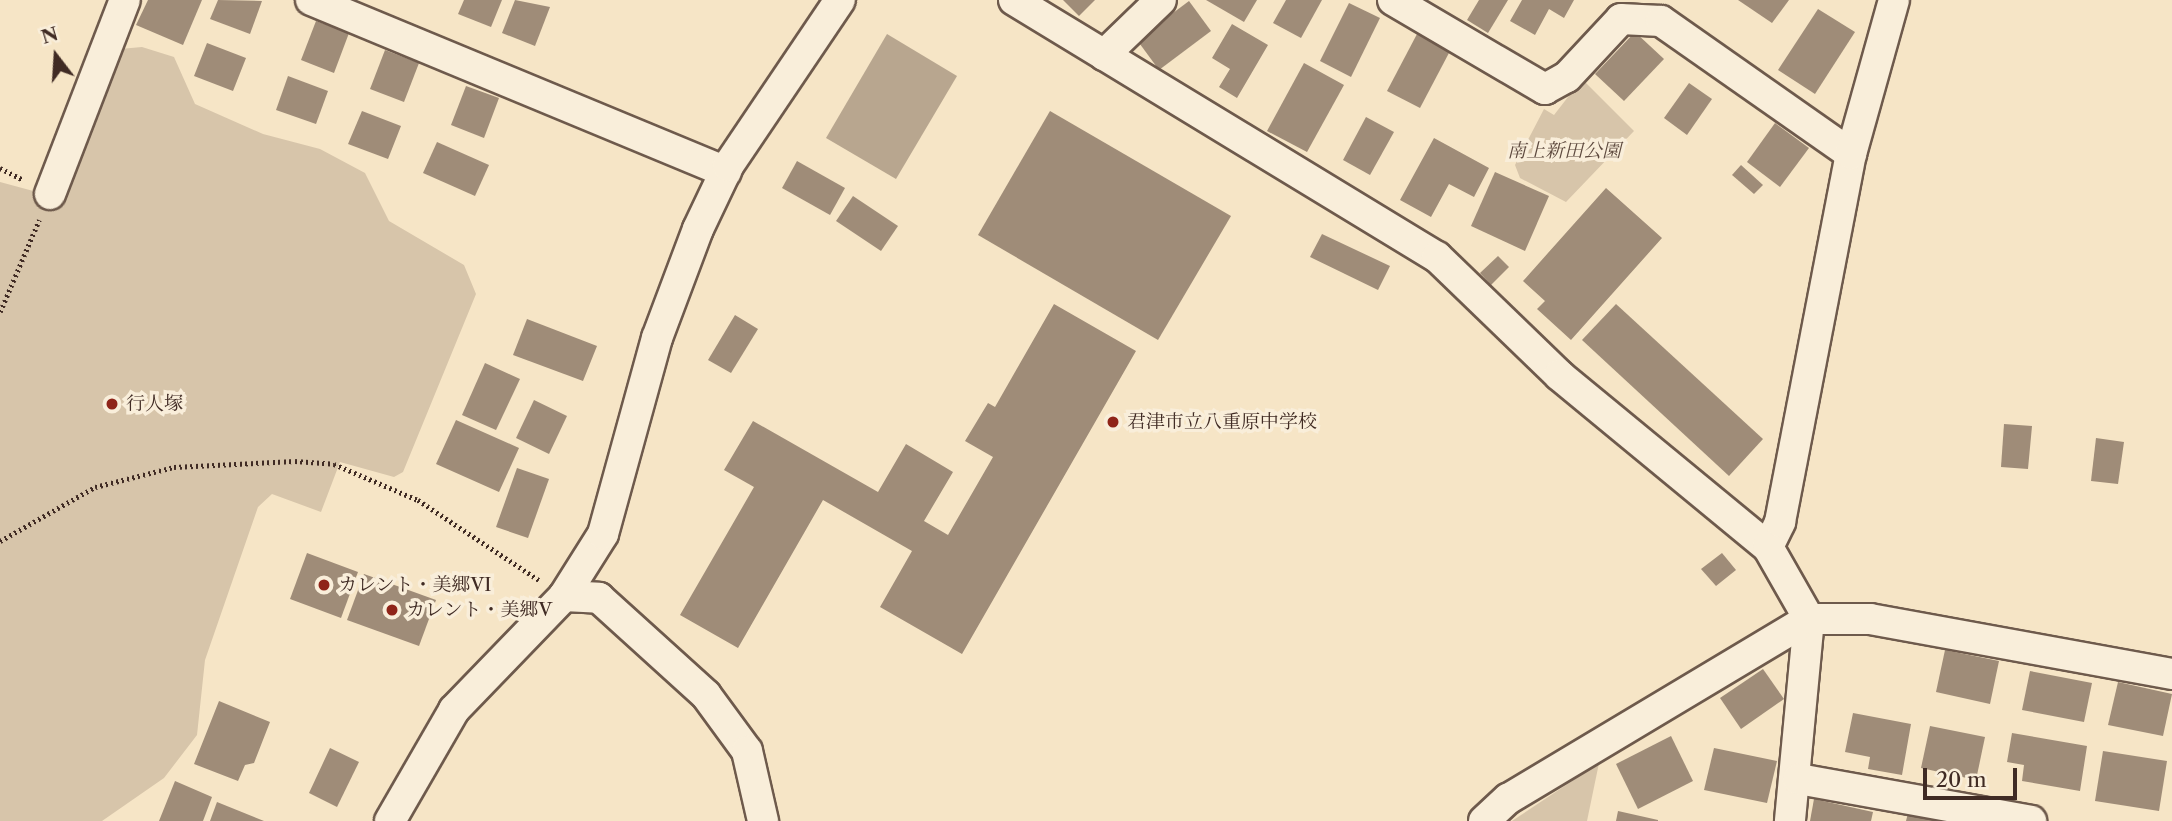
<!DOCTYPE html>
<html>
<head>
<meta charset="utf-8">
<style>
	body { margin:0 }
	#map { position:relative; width:2172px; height:821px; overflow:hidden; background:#f6e5c6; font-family:"Libre Caslon Text","Noto Serif JP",serif }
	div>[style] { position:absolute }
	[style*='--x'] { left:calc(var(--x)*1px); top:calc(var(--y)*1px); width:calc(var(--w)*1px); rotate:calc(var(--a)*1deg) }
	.green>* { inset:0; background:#d7c5aa }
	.water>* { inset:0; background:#b8a68f }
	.building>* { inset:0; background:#9f8c78 }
	.path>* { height:4.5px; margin-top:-2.25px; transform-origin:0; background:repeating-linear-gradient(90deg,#402b24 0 2px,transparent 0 5.5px) }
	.roads { filter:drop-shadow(2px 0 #6e5a4c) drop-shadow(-2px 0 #6e5a4c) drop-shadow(0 2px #6e5a4c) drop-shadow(0 -2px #6e5a4c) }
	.minor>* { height:30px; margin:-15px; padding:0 15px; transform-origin:15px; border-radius:15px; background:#f9eeda }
	.dots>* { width:19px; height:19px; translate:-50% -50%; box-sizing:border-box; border:4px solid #f9eeda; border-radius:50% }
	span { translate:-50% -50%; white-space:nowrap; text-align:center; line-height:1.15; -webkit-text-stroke:7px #f9eeda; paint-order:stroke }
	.park-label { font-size:19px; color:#5e4a3f; font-style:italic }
	.poi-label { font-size:19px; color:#402b24 }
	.left { translate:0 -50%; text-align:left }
	.north { position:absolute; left:21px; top:21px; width:70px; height:70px; -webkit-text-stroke:5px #f9eeda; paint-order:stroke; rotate:343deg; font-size:19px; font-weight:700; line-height:28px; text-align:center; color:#402b24 }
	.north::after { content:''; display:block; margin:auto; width:24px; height:32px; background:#402b24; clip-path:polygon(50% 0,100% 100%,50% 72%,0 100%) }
	.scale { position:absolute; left:1923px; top:768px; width:94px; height:32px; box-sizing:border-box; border:4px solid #402b24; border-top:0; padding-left:9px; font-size:21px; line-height:24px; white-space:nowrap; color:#402b24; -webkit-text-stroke:5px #f9eeda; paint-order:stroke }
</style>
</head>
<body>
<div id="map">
	<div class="green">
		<i style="clip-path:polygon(142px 47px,174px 57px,195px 104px,263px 134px,320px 149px,365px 173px,389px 221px,464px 265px,476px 294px,403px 472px,394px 477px,340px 462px,321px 512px,272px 494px,258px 507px,205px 660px,197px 735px,164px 778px,102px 821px,0 821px,0 182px,37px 192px,98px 51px)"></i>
		<i style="clip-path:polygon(1582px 79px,1634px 131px,1566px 202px,1520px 178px,1515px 165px,1544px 109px,1554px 115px)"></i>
		<i style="clip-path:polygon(1599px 763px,1587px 821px,1512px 821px)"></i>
	</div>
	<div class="water">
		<i style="clip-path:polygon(887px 34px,957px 76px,896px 179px,826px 138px)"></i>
	</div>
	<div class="building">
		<i style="clip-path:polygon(148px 0,202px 0,183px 45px,136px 25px)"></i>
		<i style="clip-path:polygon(218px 0,262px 1px,250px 34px,210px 19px)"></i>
		<i style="clip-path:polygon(464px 0,502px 0,491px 27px,458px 14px)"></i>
		<i style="clip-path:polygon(515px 0,550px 7px,535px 46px,502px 33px)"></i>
		<i style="clip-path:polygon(1063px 0,1095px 0,1079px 16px)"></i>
		<i style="clip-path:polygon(1206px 0,1257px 0,1244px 22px)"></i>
		<i style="clip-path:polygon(1286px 0,1322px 0,1301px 38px,1273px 23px)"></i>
		<i style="clip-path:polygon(1479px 0,1508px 0,1488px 33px,1467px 20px)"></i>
		<i style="clip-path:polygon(1522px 0,1574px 0,1564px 18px,1549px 9px,1535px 35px,1510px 21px)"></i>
		<i style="clip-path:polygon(1738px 0,1789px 0,1772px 23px)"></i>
		<i style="clip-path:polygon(1189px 1px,1211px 31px,1159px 70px,1137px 40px)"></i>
		<i style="clip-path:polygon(1349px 3px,1380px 18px,1351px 77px,1320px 61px)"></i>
		<i style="clip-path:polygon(1818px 9px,1855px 32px,1815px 94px,1778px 70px)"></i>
		<i style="clip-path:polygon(316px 21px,349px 33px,334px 73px,301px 60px)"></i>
		<i style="clip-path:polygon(1232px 24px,1268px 45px,1237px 98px,1219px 87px,1230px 69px,1212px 58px)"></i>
		<i style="clip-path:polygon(1635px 32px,1664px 59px,1624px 101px,1595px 74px)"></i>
		<i style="clip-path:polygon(1417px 34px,1450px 51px,1420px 108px,1387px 91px)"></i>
		<i style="clip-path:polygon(207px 43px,246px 58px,233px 91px,194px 76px)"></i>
		<i style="clip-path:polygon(385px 50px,419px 63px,404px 102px,370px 89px)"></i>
		<i style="clip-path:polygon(1304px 63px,1344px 85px,1307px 152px,1267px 131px)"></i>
		<i style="clip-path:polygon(288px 76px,328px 91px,316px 124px,276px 110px)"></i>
		<i style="clip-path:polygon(1689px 83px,1712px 99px,1687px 135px,1664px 118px)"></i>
		<i style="clip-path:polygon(466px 86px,499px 98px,484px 138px,451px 125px)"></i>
		<i style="clip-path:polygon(362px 111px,401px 126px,388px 159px,348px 144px)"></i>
		<i style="clip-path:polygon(1050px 111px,1231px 216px,1158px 340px,978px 235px)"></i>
		<i style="clip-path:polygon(1366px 117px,1394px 132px,1370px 175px,1343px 160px)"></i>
		<i style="clip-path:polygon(1775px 123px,1809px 148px,1780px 187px,1747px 162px)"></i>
		<i style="clip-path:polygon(1434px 138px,1489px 168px,1474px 197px,1449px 184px,1431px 217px,1400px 200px)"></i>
		<i style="clip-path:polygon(437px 142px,489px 165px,475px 196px,423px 173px)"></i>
		<i style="clip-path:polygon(797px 161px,845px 188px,830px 215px,782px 188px)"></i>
		<i style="clip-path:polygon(1741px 165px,1763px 185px,1754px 194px,1732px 175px)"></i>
		<i style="clip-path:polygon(1495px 172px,1549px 196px,1525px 251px,1471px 226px)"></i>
		<i style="clip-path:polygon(1606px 188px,1662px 238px,1571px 340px,1537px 309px,1545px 301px,1523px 281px)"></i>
		<i style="clip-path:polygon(853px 196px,898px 226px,881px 251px,836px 221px)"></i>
		<i style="clip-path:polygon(1322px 234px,1390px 266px,1378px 290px,1310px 257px)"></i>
		<i style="clip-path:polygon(1498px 256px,1509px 267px,1491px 285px,1480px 273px)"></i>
		<i style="clip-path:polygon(1054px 304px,1136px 351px,962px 654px,880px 607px,912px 551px,823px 500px,738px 648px,680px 615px,754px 487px,724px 470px,753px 421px,878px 492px,906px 444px,953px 472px,924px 521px,948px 535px,993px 457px,965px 441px,988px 403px,995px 407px)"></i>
		<i style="clip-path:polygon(1616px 304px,1763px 439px,1729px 476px,1582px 340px)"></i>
		<i style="clip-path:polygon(735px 315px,758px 329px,731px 373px,708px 360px)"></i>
		<i style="clip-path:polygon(527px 319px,597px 346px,583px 381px,513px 355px)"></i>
		<i style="clip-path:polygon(485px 363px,520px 379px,496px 430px,462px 415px)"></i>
		<i style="clip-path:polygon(534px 400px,567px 416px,549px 454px,516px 438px)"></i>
		<i style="clip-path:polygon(456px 420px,519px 448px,499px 492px,436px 464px)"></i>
		<i style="clip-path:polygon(2004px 424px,2032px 426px,2028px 469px,2001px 467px)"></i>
		<i style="clip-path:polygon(2096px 438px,2124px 442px,2118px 484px,2091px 481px)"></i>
		<i style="clip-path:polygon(517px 468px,549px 479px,528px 538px,496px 527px)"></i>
		<i style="clip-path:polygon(307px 553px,358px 572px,341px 618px,290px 599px)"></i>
		<i style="clip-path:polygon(1722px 553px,1736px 570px,1716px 586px,1701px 569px)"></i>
		<i style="clip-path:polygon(364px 574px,436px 600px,419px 646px,347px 620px)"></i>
		<i style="clip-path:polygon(1945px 650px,1999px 661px,1990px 704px,1936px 692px)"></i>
		<i style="clip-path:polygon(1763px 669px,1784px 699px,1741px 729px,1720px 698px)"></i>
		<i style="clip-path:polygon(2030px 671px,2092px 683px,2084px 722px,2022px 710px)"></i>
		<i style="clip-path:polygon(2118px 682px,2172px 694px,2163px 736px,2108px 725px)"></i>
		<i style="clip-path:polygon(219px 701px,270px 722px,254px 763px,245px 765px,238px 781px,194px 764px)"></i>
		<i style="clip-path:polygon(1853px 713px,1911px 724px,1902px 775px,1868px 769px,1870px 757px,1845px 752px)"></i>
		<i style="clip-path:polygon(1930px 726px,1985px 737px,1976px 780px,1921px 768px)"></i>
		<i style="clip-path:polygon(2012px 733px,2087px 746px,2080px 791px,2022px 781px,2024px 765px,2007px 762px)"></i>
		<i style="clip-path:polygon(1671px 736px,1693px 781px,1638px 809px,1616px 764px)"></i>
		<i style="clip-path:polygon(330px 748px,359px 762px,337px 807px,309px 793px)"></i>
		<i style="clip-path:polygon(1714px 748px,1777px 761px,1767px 803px,1704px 790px)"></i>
		<i style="clip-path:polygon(2103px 751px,2167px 761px,2159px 811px,2095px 801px)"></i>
		<i style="clip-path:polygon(175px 781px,212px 797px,203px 821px,159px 821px)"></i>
		<i style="clip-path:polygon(1814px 799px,1873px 812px,1871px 821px,1810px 821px)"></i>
		<i style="clip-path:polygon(217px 802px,264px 821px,210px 821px)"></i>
		<i style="clip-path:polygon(1618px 811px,1658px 820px,1658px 821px,1616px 821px)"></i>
		<i style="clip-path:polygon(1908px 813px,1941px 820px,1941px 821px,1906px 821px)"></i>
	</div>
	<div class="path">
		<i style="--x:0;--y:168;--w:27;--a:27"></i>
		<i style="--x:0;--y:312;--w:100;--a:-67"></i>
		<i style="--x:0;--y:541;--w:109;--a:-29.6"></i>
		<i style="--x:95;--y:487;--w:81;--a:-14.2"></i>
		<i style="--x:174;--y:467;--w:121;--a:-2.8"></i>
		<i style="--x:295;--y:461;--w:39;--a:4"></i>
		<i style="--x:334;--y:464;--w:91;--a:23.2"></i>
		<i style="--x:418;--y:500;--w:145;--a:33.5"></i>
	</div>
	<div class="roads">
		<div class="minor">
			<i style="--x:311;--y:0;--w:449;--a:22.5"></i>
			<i style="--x:1014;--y:0;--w:495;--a:31.3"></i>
			<i style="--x:1437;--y:257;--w:170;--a:44"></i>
			<i style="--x:1559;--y:375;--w:271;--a:39.5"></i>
			<i style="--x:1768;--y:547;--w:83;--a:60.3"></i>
			<i style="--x:1809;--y:619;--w:203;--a:95.4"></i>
			<i style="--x:1393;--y:0;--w:176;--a:30.4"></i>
			<i style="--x:1545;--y:89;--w:25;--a:-29"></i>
			<i style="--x:1567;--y:77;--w:79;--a:-47"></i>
			<i style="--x:1621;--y:19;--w:40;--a:2.9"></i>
			<i style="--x:1661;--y:21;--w:232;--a:35"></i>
			<i style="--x:1104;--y:55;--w:79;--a:-44"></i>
			<i style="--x:50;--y:194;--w:208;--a:-68.9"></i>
			<i style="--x:1768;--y:547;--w:28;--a:-64"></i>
			<i style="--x:1780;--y:522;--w:375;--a:-79.1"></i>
			<i style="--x:1851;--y:154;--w:160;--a:-74.4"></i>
			<i style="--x:564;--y:596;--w:35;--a:3"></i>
			<i style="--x:599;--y:598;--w:144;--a:42.2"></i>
			<i style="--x:706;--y:695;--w:69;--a:53.8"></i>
			<i style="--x:747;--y:751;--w:72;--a:77.1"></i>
			<i style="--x:1798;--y:779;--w:237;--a:10.2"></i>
			<i style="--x:390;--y:821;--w:128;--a:-60"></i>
			<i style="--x:454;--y:710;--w:158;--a:-46"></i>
			<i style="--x:564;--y:596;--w:73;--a:-57.8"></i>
			<i style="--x:603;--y:534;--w:203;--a:-74.6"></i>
			<i style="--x:657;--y:338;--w:116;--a:-69.4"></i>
			<i style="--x:698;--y:229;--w:70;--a:-64.5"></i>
			<i style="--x:728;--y:166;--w:200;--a:-56"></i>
			<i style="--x:1484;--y:821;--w:33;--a:-43"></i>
			<i style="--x:1508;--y:799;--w:351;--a:-30.9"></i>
			<i style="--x:1809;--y:619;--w:61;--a:0"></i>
			<i style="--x:1870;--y:619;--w:307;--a:10.3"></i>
		</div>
	</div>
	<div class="dots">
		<i style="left:112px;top:404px;background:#8f2418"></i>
		<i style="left:1113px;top:422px;background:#8f2418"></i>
		<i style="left:324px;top:585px;background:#8f2418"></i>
		<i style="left:392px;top:610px;background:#8f2418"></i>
	</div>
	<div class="park-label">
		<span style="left:1564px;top:151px">南上新田公園</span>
	</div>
	<div class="poi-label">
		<span class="left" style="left:126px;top:404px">行人塚</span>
		<span class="left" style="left:1127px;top:422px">君津市立八重原中学校</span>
		<span class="left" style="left:338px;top:585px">カレント・美郷VI</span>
		<span class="left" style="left:406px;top:610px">カレント・美郷V</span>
	</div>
	<div class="north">N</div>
	<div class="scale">20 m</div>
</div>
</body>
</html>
